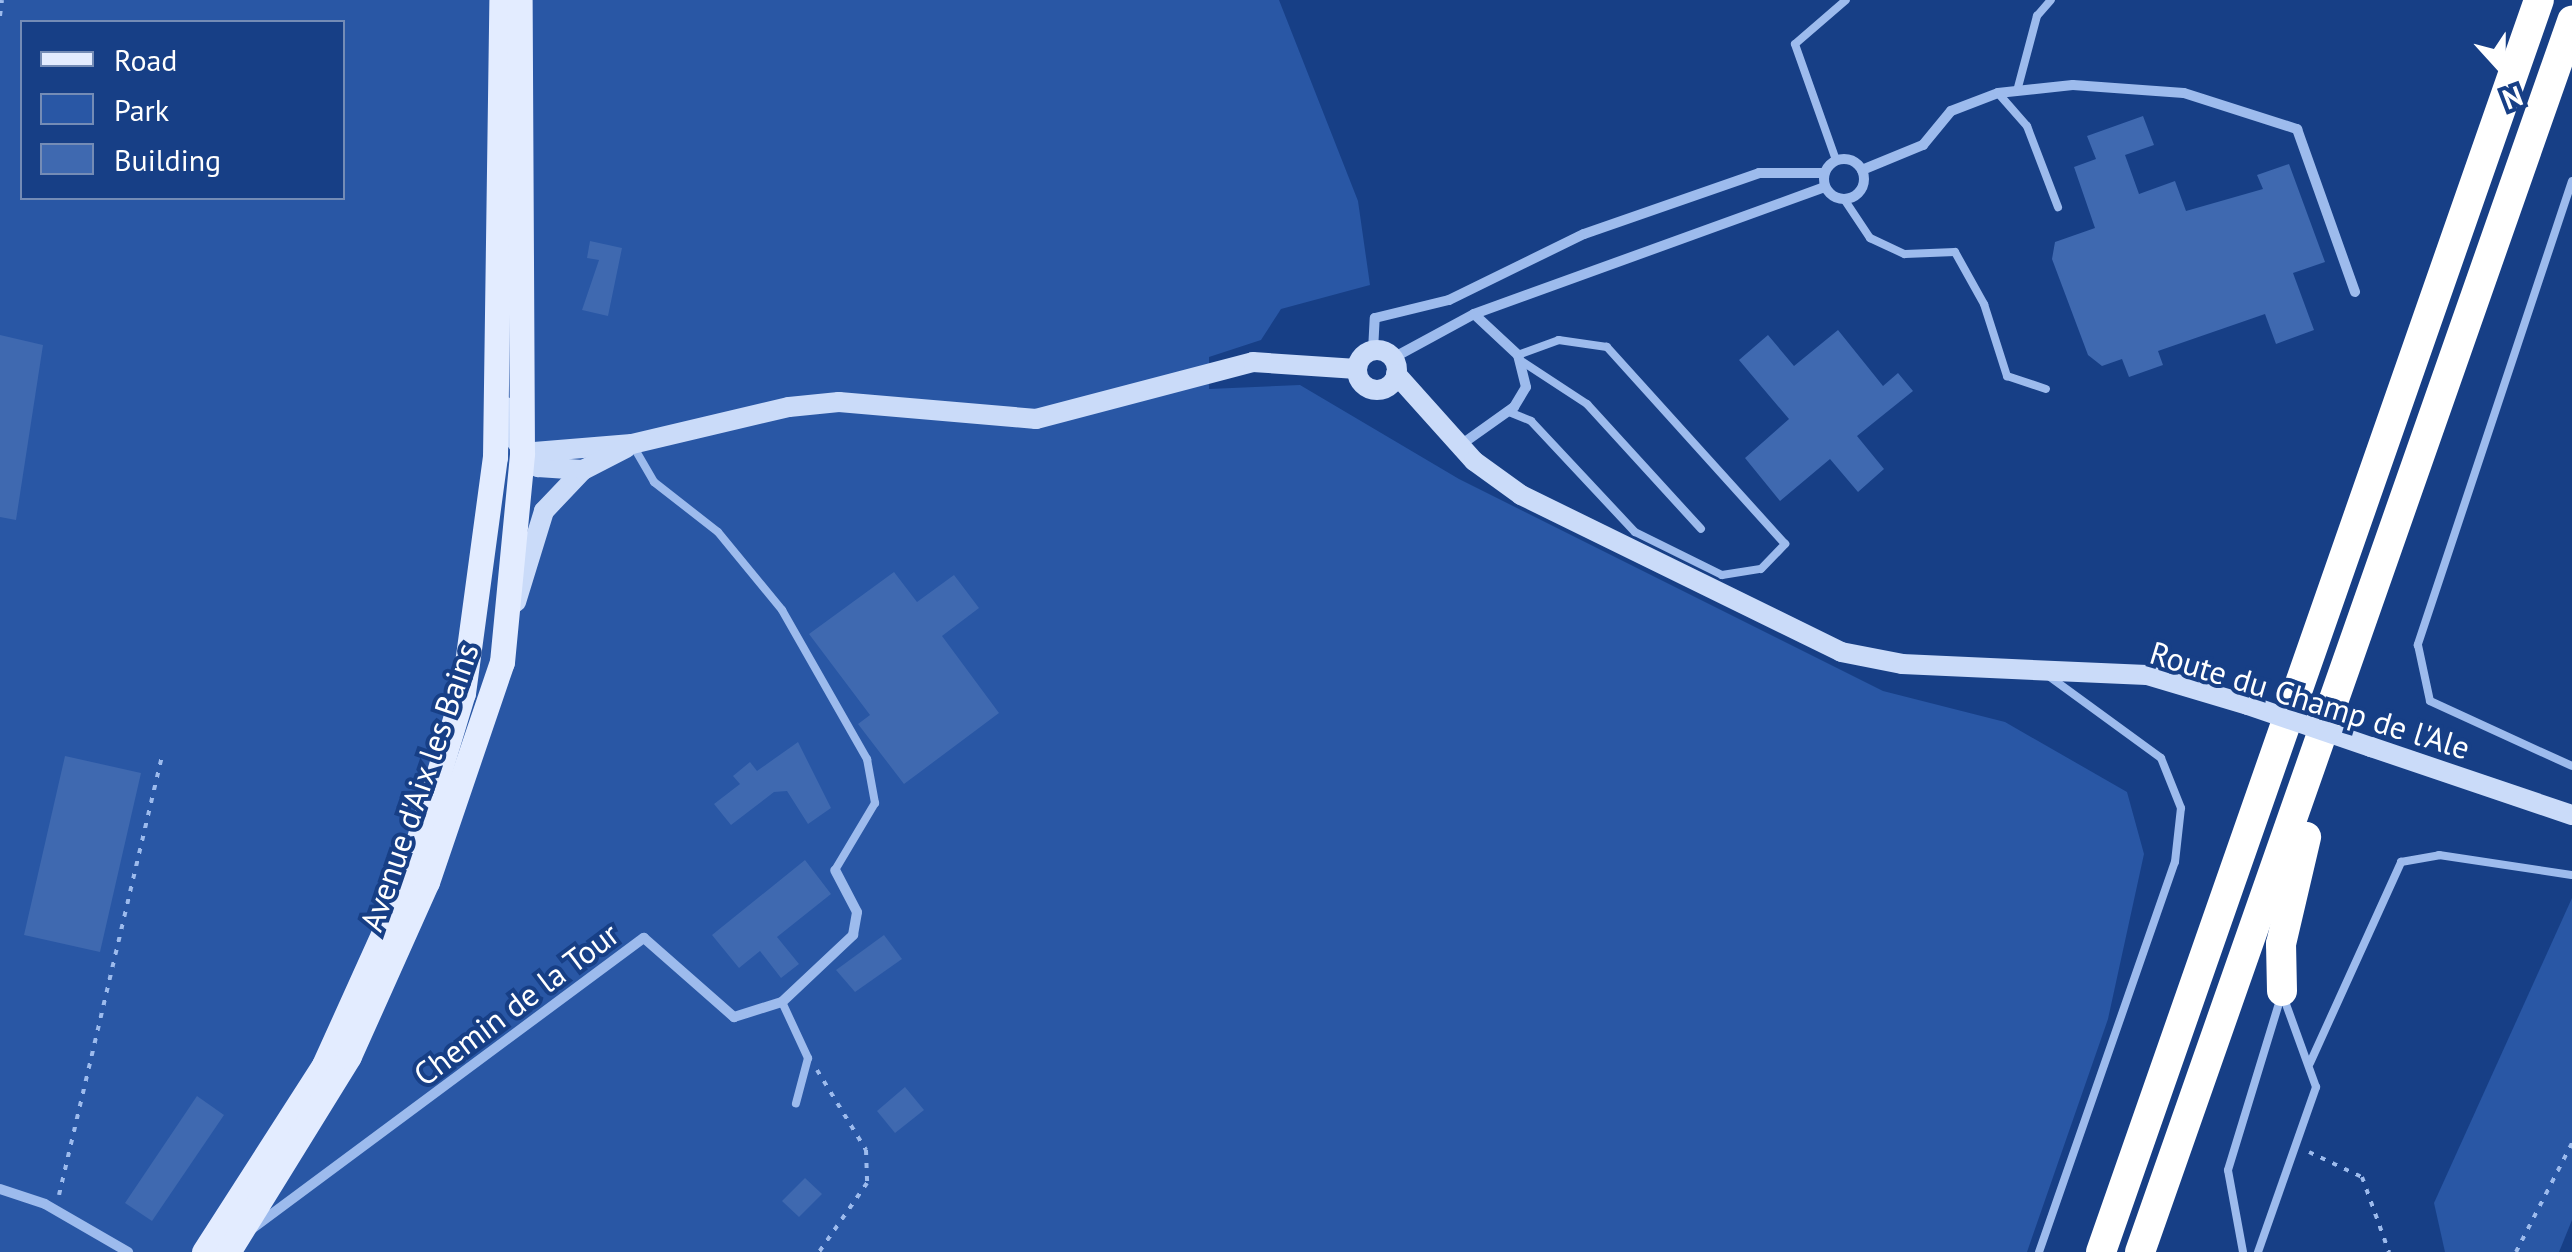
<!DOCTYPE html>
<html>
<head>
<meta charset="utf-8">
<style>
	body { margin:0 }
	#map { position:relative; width:2572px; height:1252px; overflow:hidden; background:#173f86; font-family:"PT Sans",sans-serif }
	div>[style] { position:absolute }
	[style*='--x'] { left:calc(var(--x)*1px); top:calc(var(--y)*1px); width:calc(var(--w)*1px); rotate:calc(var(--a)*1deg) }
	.green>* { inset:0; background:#2957a5 }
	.building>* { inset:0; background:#3f69b0 }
	.path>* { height:4px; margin-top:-2px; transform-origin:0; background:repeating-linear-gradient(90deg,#9dbbed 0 5px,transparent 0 13px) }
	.lane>* { height:8px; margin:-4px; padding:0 4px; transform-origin:4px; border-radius:4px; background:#9dbbed }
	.street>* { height:10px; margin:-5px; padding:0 5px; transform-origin:5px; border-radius:5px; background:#9dbbed }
	.street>.ring { margin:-5px; padding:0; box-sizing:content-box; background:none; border:10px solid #9dbbed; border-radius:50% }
	.secondary>* { height:20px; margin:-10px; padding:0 10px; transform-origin:10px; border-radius:10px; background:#cadbf9 }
	.secondary>.ring { margin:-10px; padding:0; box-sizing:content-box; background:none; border:20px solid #cadbf9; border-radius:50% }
	.primary>* { height:25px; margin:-12.5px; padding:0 12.5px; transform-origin:12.5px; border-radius:12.5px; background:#e3ecff }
	.highway>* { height:30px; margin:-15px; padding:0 15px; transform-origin:15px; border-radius:15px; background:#fff }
	.secondary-bridge>* { height:20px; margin:-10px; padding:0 10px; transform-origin:10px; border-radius:10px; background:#cadbf9 }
	span { translate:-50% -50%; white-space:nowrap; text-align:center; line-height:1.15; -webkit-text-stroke:8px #173f86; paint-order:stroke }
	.street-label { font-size:32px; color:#fff }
	.legend { position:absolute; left:20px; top:20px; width:325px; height:180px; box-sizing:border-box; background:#173f86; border:2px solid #748cb6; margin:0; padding:12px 18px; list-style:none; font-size:30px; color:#fff }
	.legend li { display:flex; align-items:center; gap:20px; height:50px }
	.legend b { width:50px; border:2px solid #748cb6 }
	.north { position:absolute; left:2452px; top:20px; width:100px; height:100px; -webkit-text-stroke:8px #173f86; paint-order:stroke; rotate:159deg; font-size:28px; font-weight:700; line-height:40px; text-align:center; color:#fff }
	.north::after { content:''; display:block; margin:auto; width:35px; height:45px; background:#fff; clip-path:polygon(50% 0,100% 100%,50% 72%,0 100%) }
</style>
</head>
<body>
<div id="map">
	<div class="green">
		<i style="clip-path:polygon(evenodd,0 0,1279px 0,1358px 201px,1370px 285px,1281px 309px,1261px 340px,1209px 357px,1209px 389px,1300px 385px,1459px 479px,1883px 691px,2005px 722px,2127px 792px,2144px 854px,2108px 1019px,2027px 1252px,0 1252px,0 0,22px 22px,342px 22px,342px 198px,22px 198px,22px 22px)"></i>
		<i style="clip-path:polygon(2572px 898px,2572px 1220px,2559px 1252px,2445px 1252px,2434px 1203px)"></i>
	</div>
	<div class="building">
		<i style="clip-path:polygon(2143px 116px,2154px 145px,2125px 155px,2139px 194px,2175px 181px,2186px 211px,2263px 189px,2257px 175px,2289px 164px,2325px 262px,2293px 273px,2314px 330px,2276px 344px,2265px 314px,2158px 351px,2163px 365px,2129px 377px,2122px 359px,2102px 366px,2088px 355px,2052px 259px,2055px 242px,2095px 228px,2074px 167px,2096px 159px,2087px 136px)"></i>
		<i style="clip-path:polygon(590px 241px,622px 248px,608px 316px,582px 310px,599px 260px,587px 258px)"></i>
		<i style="clip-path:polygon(1838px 330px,1883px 386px,1898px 373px,1913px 391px,1857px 436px,1884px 469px,1858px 492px,1830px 459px,1780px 501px,1745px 458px,1789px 419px,1739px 360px,1768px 335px,1794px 366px)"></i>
		<i style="clip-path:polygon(0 335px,43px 345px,16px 520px,0 517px)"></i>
		<i style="clip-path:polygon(894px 572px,917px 602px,954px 575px,979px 608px,942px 636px,999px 713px,904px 784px,858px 724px,870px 715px,809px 634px)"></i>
		<i style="clip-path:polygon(798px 742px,831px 808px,808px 824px,787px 791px,774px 792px,731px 825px,714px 804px,740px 784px,733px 776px,750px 762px,757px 771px)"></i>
		<i style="clip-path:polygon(65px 756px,141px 773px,100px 952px,24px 935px)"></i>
		<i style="clip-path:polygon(805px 860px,831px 894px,777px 937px,799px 964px,781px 978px,760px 951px,739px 968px,712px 935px)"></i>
		<i style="clip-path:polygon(884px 935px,902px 959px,855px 992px,836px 970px)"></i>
		<i style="clip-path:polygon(905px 1087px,924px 1110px,895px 1133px,877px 1111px)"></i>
		<i style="clip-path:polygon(197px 1096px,224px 1115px,152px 1221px,125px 1203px)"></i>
		<i style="clip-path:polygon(805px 1178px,822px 1194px,799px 1217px,782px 1201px)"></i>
	</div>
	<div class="path">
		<i style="--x:0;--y:16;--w:16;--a:-83"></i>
		<i style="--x:817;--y:1070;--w:94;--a:58.5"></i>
		<i style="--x:866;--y:1150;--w:33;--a:88"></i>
		<i style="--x:867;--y:1183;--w:84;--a:124.8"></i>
		<i style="--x:2309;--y:1152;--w:59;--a:25.3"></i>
		<i style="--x:2362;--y:1177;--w:80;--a:70.2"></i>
		<i style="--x:59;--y:1195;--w:452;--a:-76.8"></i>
		<i style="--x:2516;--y:1252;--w:123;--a:-62.8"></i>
	</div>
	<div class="lane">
		<i style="--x:2017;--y:91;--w:78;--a:-75.1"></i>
		<i style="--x:2037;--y:16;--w:21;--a:-49"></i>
		<i style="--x:1998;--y:93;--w:44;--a:48.7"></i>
		<i style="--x:2027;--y:126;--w:87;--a:69.1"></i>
		<i style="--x:1836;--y:160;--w:123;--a:-109.5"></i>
		<i style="--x:1795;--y:44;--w:67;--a:-40.8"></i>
		<i style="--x:2572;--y:181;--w:489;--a:108.4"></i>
		<i style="--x:2418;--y:645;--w:57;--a:77.9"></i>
		<i style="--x:2430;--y:701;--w:156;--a:24.6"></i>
		<i style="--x:1844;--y:199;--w:47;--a:56.3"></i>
		<i style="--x:1870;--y:238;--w:38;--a:25"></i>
		<i style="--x:1905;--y:254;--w:50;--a:-2.3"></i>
		<i style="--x:1955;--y:252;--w:60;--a:60.9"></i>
		<i style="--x:1984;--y:304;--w:76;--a:72.3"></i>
		<i style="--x:2007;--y:376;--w:41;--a:18.4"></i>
		<i style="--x:1523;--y:362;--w:77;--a:33.3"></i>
		<i style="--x:1587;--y:404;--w:169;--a:47.6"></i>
		<i style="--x:1509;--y:412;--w:24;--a:22"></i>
		<i style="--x:1531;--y:421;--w:152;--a:46.9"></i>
		<i style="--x:1635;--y:532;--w:97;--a:26.3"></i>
		<i style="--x:1722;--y:575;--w:39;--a:-9"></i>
		<i style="--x:1761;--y:569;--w:35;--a:-46"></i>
		<i style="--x:1785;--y:544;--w:266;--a:-132.1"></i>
		<i style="--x:1607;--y:347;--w:49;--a:-171.7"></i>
		<i style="--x:1559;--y:340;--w:44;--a:159.9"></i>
		<i style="--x:632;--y:444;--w:44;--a:59.9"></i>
		<i style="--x:654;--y:482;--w:81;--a:38"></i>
		<i style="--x:718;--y:532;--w:101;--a:50.6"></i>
		<i style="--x:782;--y:610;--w:172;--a:60.3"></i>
		<i style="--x:867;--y:759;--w:45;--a:79.7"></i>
		<i style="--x:875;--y:803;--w:78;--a:120.8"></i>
		<i style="--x:782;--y:1002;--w:62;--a:65.1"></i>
		<i style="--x:808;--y:1058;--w:47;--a:104.9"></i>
		<i style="--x:2310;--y:1063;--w:221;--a:-65.6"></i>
		<i style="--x:2401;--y:862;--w:39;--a:-10"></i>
		<i style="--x:2439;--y:855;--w:134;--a:8.6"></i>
		<i style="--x:2039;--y:1252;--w:413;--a:-70.8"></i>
		<i style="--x:2175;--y:862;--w:54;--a:-83.7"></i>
		<i style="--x:2181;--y:808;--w:54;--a:-111.8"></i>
		<i style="--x:2161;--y:758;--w:137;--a:-143.9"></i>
		<i style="--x:2243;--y:1252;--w:83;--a:-100.4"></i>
		<i style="--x:2228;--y:1170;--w:181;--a:-73"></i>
		<i style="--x:2258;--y:1252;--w:175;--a:-70.6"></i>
		<i style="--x:2316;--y:1087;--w:97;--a:-109.9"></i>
	</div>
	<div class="street">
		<i class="ring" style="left:1824px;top:159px;width:30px;height:30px"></i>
		<i style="--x:1862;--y:170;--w:66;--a:-22.3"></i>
		<i style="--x:1923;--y:145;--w:44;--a:-50.5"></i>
		<i style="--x:1951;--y:111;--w:50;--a:-21"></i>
		<i style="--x:1998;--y:93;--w:75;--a:-6.1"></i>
		<i style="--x:2073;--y:85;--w:111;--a:4.1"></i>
		<i style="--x:2184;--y:93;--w:119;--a:17.7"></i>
		<i style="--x:2297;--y:129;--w:173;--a:70.4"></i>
		<i style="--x:1373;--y:351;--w:33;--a:-87"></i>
		<i style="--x:1375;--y:318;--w:76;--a:-13.7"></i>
		<i style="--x:1449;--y:300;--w:150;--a:-26.1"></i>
		<i style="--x:1584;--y:234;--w:185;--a:-19.2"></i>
		<i style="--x:1759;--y:173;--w:65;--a:0"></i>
		<i style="--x:1393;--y:358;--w:92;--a:-28.5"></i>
		<i style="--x:1474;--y:314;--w:373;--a:-19.9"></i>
		<i style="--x:1462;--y:444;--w:64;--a:-35.4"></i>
		<i style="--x:1514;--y:407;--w:23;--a:-59"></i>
		<i style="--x:1526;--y:387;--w:33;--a:-104"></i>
		<i style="--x:1518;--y:355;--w:60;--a:-137"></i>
		<i style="--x:0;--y:1189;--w:47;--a:18.4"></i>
		<i style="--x:45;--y:1204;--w:96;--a:30"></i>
		<i style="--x:253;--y:1228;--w:487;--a:-36.6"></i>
		<i style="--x:644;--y:938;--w:120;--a:41.3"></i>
		<i style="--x:734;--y:1017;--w:50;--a:-17.4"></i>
		<i style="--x:782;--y:1002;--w:98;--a:-43.3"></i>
		<i style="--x:853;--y:935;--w:23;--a:-80"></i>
		<i style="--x:857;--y:912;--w:47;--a:-117.6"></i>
	</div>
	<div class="secondary">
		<i class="ring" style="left:1357px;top:350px;width:20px;height:20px"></i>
		<i style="--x:1396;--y:374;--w:117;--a:48.1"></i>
		<i style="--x:1474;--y:461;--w:58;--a:35.9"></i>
		<i style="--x:1521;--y:495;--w:356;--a:26.1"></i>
		<i style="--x:1841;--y:652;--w:62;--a:11.1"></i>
		<i style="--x:1902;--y:664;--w:245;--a:2.6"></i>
		<i style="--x:2147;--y:675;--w:105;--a:16.5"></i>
		<i style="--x:506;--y:407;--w:22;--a:90"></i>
		<i style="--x:506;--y:429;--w:50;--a:49.9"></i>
		<i style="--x:538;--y:467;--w:45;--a:3.8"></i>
		<i style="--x:522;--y:453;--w:110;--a:-4.7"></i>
		<i style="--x:632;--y:444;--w:161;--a:-13.3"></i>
		<i style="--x:789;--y:407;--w:50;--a:-5.7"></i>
		<i style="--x:839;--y:402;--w:198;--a:4.9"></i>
		<i style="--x:1036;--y:419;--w:224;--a:-14.7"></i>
		<i style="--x:1253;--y:362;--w:104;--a:3.9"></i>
		<i style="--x:516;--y:602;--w:95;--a:-72.9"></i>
		<i style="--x:544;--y:511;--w:57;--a:-46.4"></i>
		<i style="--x:583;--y:470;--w:48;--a:-27.1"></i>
		<i style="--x:2371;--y:747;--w:212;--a:18.7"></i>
	</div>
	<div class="primary">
		<i style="--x:204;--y:1252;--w:222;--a:-57.3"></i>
		<i style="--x:324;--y:1065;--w:194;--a:-65.7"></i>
		<i style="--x:404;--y:888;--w:204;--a:-73.2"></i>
		<i style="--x:463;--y:693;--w:238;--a:-82.3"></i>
		<i style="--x:495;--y:457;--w:457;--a:-89.2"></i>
		<i style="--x:228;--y:1252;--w:230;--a:-58.3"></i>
		<i style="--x:349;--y:1056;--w:191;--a:-65.9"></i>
		<i style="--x:427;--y:882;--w:232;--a:-71.2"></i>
		<i style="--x:502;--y:662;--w:210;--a:-84.5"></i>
		<i style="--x:522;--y:453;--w:453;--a:-90.3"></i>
	</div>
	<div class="highway">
		<i style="--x:2282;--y:991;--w:47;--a:-91.2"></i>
		<i style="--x:2281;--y:944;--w:110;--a:-76.8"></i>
		<i style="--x:2101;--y:1252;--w:1326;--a:-70.72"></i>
		<i style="--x:2140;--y:1252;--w:1305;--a:-70.66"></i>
	</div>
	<div class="secondary-bridge">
		<i style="--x:2248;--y:705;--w:130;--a:18.9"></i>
	</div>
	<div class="street-label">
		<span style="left:2310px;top:700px;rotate:17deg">Route du Champ de l'Ale</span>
		<span style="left:419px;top:787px;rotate:-71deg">Avenue d'Aix les Bains</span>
		<span style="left:516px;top:1004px;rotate:-37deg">Chemin de la Tour</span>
	</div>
	<ul class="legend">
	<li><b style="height:12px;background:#e3ecff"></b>Road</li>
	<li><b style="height:28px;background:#2957a5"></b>Park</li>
	<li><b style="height:28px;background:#3f69b0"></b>Building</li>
	</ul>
	<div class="north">N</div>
</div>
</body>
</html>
